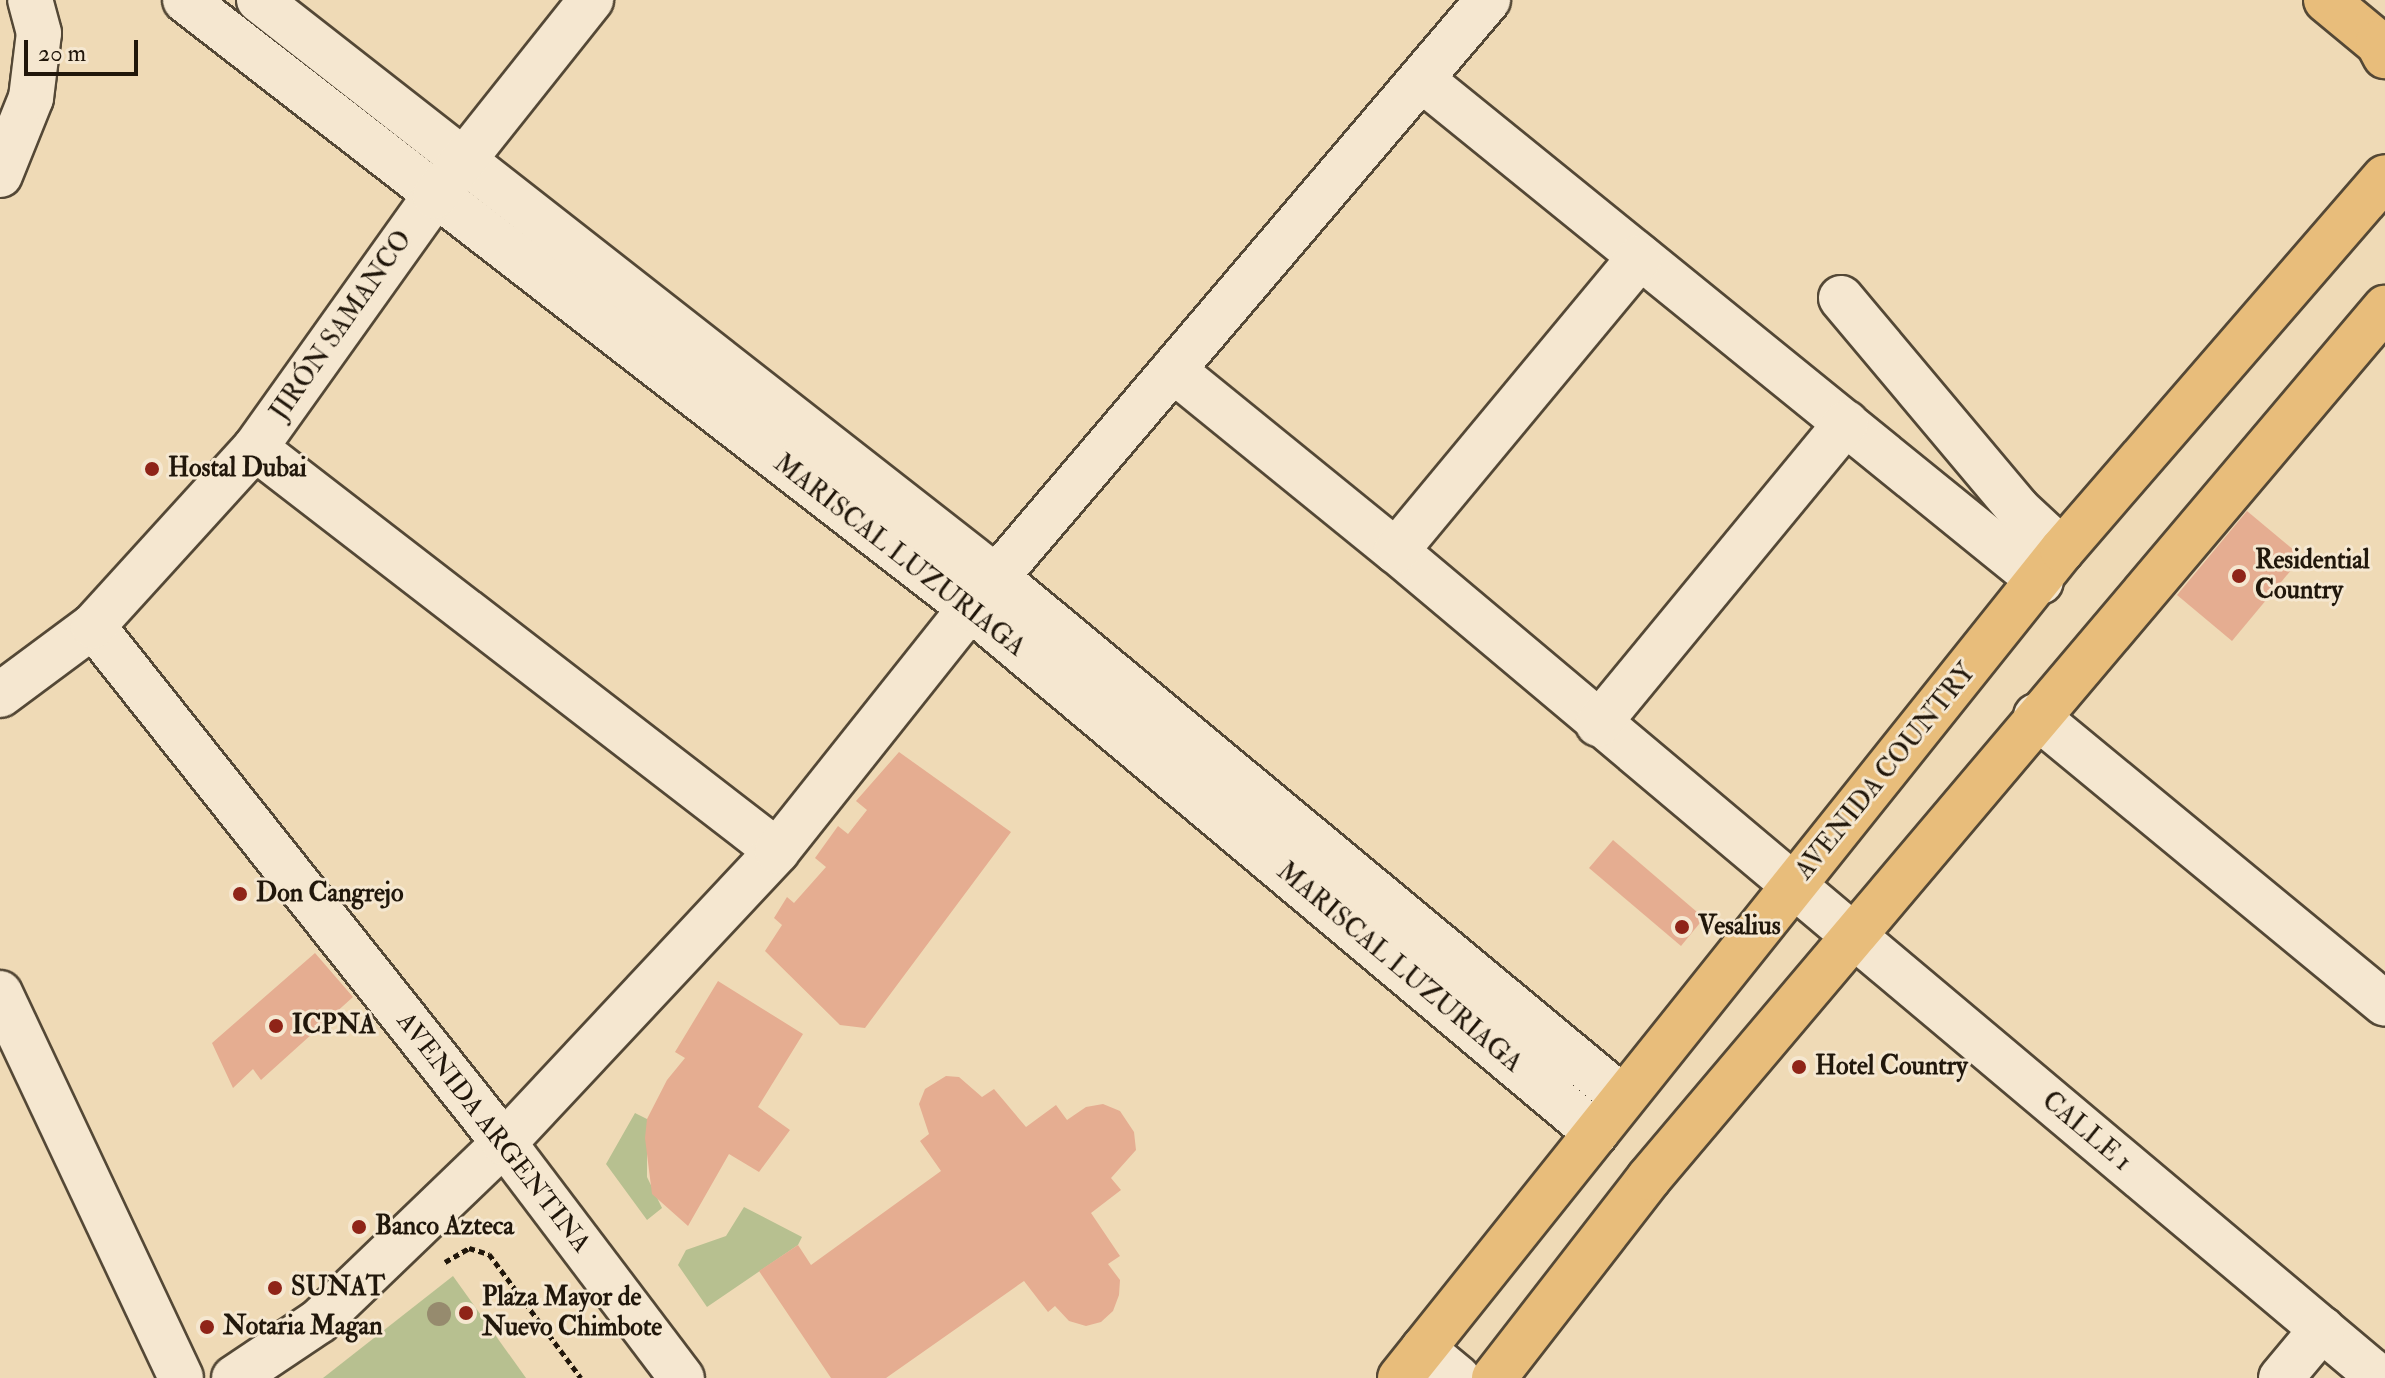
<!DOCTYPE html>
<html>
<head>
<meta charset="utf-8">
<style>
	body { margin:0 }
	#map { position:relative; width:2385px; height:1378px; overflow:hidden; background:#efdab6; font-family:"IM FELL Double Pica",serif }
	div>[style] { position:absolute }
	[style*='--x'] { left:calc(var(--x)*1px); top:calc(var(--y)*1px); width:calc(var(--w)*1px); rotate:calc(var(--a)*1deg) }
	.green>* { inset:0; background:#b7c090 }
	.building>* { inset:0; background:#e5ad91 }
	.path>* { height:5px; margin-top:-2.5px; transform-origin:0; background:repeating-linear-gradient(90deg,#21170b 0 6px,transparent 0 10px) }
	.roads { filter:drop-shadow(2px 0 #544836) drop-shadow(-2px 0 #544836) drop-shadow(0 2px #544836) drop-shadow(0 -2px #544836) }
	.minor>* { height:44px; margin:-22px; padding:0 22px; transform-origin:22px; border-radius:22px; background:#f5e7d0 }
	.major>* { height:44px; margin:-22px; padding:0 22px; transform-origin:22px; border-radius:22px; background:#e8bd7b }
	.trees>* { width:24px; height:24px; margin:-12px; border-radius:50%; background:#968b6e }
	.dots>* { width:22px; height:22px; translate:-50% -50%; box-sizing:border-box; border:4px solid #f5e7d0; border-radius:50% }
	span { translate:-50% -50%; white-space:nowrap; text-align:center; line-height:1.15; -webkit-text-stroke:6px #f5e7d0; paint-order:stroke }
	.street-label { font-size:26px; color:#21170b }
	.poi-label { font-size:26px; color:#21170b; font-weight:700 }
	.left { translate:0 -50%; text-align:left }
	.scale { position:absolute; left:24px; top:40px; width:114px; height:36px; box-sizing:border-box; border:4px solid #21170b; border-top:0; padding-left:10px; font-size:24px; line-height:28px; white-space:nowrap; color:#21170b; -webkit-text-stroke:6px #f5e7d0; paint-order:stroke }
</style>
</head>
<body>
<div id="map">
	<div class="green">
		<i style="clip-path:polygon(635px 1113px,647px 1119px,647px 1177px,662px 1208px,647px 1220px,606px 1164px)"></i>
		<i style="clip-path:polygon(744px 1207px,802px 1237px,798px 1245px,707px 1307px,678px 1265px,686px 1250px,726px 1236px)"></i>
		<i style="clip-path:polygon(453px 1276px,526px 1378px,323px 1378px)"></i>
	</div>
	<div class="building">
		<i style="clip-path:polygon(2247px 511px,2302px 557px,2232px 641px,2177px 595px)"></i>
		<i style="clip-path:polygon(899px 752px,1011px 832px,865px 1028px,840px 1025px,765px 951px,782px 925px,774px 918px,787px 897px,794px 903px,826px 867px,815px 858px,838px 826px,848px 834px,867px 810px,856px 801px)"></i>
		<i style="clip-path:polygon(1613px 840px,1704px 918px,1681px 946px,1589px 868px)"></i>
		<i style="clip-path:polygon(315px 953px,353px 997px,261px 1080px,253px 1069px,233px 1088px,212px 1043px)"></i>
		<i style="clip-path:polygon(718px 981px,803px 1034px,758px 1107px,790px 1130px,759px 1172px,729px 1154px,688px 1226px,652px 1194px,645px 1138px,647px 1119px,667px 1080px,685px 1058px,675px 1052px)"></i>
		<i style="clip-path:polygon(946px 1076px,959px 1077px,982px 1097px,994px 1089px,1026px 1127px,1056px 1105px,1067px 1120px,1086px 1107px,1103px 1104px,1120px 1111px,1134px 1132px,1136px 1150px,1111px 1178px,1121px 1190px,1091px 1213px,1120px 1256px,1108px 1264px,1120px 1280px,1119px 1295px,1113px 1311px,1101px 1322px,1086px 1326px,1069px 1321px,1055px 1306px,1048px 1312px,1024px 1281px,886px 1378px,831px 1378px,759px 1271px,798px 1245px,811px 1265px,941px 1171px,920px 1141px,929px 1134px,919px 1104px,925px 1089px)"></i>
	</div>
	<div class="path">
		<i style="--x:445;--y:1262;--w:28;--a:-30"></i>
		<i style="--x:469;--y:1248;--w:21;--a:17"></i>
		<i style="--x:489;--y:1254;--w:154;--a:53.4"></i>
	</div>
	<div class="roads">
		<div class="minor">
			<i style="--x:185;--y:0;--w:993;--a:37.76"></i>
			<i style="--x:970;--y:608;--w:817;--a:39.99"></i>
			<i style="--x:259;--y:0;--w:936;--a:38.06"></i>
			<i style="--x:996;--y:577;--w:815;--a:39.72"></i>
			<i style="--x:1421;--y:79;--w:798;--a:39.05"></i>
			<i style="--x:0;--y:175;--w:83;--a:-68.1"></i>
			<i style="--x:31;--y:98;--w:65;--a:-83"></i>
			<i style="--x:39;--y:33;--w:34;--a:-105"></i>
			<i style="--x:1841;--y:298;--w:275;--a:50"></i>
			<i style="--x:2018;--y:509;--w:60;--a:43"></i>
			<i style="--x:1173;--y:370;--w:287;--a:39.1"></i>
			<i style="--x:1396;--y:551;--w:1285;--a:40.05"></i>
			<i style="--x:255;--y:448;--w:659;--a:37.67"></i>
			<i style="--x:1396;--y:551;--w:382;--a:-50.3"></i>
			<i style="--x:93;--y:626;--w:660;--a:51.52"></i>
			<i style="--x:504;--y:1143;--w:295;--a:52.9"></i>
			<i style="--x:0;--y:695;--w:116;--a:-36.6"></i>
			<i style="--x:93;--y:626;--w:241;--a:-47.7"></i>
			<i style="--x:255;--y:448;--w:310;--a:-54.5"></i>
			<i style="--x:435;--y:196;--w:251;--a:-51.5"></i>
			<i style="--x:2036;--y:716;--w:452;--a:39.5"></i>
			<i style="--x:1598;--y:724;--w:390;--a:-50.5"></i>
			<i style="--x:0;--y:993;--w:425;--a:64.8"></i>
			<i style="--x:1423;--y:1349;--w:45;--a:39.6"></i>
			<i style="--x:234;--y:1378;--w:102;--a:-33.8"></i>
			<i style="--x:319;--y:1321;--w:257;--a:-43.9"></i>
			<i style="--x:504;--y:1143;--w:400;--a:-46.9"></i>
			<i style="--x:777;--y:851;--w:310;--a:-51.5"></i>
			<i style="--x:970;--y:608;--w:799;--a:-49.57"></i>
			<i style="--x:2281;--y:1378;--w:64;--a:-50.1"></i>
		</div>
		<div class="major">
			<i style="--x:2326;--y:0;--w:67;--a:39.6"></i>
			<i style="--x:2378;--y:43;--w:15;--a:62"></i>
			<i style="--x:1400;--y:1378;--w:1060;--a:-51.36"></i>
			<i style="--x:2062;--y:550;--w:493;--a:-49.1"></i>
			<i style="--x:1494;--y:1378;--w:253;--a:-52.2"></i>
			<i style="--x:1649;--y:1178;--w:1140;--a:-49.77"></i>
		</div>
	</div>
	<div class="trees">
		<i style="left:439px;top:1314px"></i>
	</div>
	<div class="dots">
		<i style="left:152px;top:469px;background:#8f2418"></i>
		<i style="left:2239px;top:576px;background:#8f2418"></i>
		<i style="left:240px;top:894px;background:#8f2418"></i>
		<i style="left:1682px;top:927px;background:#8f2418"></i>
		<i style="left:276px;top:1026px;background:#8f2418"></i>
		<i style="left:1799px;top:1067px;background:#8f2418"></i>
		<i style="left:359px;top:1227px;background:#8f2418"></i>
		<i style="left:275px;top:1288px;background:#8f2418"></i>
		<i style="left:466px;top:1313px;background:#8f2418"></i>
		<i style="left:207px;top:1327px;background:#8f2418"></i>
	</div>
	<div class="street-label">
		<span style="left:342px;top:326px;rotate:-55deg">JIRÓN SAMANCO</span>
		<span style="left:899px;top:556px;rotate:38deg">MARISCAL LUZURIAGA</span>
		<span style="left:1886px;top:772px;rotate:-51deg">AVENIDA COUNTRY</span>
		<span style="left:1399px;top:968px;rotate:40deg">MARISCAL LUZURIAGA</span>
		<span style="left:2086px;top:1132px;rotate:40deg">CALLE 1</span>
		<span style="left:493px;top:1133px;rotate:52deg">AVENIDA ARGENTINA</span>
	</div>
	<div class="poi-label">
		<span class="left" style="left:168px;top:469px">Hostal Dubai</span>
		<span class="left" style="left:2255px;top:576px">Residential<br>Country</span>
		<span class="left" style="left:256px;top:894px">Don Cangrejo</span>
		<span class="left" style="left:1698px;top:927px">Vesalius</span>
		<span class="left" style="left:292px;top:1026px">ICPNA</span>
		<span class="left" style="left:1815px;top:1067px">Hotel Country</span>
		<span class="left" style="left:375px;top:1227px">Banco Azteca</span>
		<span class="left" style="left:291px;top:1288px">SUNAT</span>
		<span class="left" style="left:482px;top:1313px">Plaza Mayor de<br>Nuevo Chimbote</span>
		<span class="left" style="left:223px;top:1327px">Notaria Magan</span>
	</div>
	<div class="scale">20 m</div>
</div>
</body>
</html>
